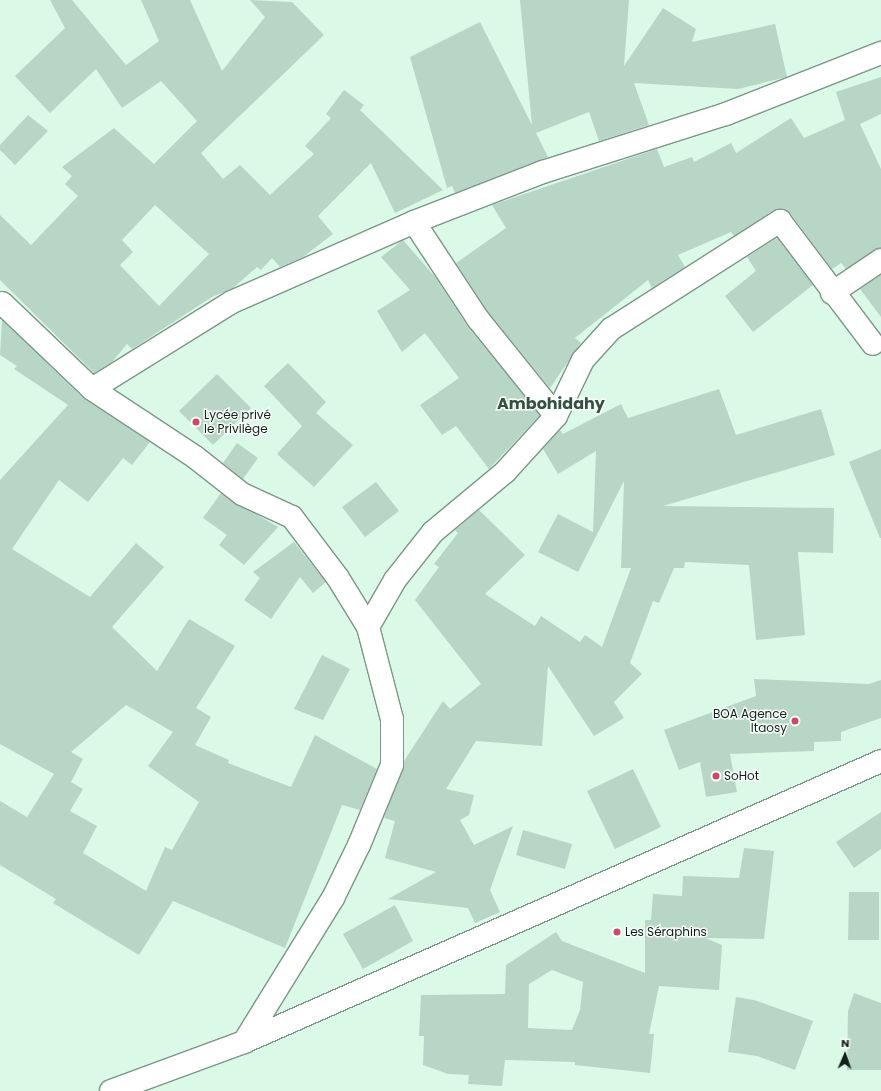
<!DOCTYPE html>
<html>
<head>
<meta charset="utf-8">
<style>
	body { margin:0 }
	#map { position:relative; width:881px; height:1091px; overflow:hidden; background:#daf9e7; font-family:Poppins,sans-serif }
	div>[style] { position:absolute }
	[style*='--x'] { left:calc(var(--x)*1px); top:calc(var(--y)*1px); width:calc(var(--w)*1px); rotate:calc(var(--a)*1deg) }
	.building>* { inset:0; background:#b8d6c5 }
	.roads { filter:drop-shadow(1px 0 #7a9787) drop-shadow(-1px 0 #7a9787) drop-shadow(0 1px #7a9787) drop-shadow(0 -1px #7a9787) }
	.minor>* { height:22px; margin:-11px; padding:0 11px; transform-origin:11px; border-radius:11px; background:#fff }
	.dots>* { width:11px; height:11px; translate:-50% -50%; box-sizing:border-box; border:2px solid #f9fffb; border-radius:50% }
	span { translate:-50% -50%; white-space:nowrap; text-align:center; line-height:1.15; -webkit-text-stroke:3px #f9fffb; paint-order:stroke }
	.poi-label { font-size:12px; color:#131f19 }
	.left { translate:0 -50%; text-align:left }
	.right { translate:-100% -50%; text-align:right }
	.district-label { font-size:16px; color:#355041; font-weight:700 }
	.north { position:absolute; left:825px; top:1035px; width:40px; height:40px; -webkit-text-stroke:3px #f9fffb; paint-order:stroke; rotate:2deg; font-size:11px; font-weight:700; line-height:16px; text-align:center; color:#131f19 }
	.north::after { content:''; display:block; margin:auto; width:14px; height:18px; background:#131f19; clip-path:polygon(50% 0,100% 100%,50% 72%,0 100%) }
</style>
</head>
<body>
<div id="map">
	<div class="building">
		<i style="clip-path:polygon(evenodd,50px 0,72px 0,126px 65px,159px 41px,141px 0,190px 0,222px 71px,265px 17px,250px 0,292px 2px,324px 35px,201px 153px,223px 179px,240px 165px,270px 195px,314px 154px,305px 146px,331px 118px,326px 114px,344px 90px,364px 105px,360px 110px,443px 190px,395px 213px,371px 163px,318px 216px,333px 234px,303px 257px,280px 267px,272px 258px,261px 270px,257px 267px,233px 288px,212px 297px,132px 349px,127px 344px,112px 362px,94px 373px,0 280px,0 215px,31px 245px,78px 196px,65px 184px,72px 176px,62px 167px,114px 128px,154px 164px,197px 121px,161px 81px,122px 108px,96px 69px,50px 113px,15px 76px,65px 28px,50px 0,155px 205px,209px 254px,159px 306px,120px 265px,133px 252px,122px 240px,155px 205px)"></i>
		<i style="clip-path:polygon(520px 0,629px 0,624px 66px,663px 8px,696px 29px,692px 42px,775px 24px,787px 77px,738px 89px,634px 83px,649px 125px,599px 141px,589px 112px,536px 133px,548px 157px,455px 193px,452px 186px,447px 188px,410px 57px,480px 22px,532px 125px)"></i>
		<i style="clip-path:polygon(881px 77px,881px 114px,860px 124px,881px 169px,881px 248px,846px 269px,841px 263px,832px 269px,790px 213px,774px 210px,734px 236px,731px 232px,678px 255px,685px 267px,652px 288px,648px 280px,575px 338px,581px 343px,550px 388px,488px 312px,456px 263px,506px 228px,492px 205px,657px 149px,664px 167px,692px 157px,694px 162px,731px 143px,736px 153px,791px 118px,804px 138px,845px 120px,836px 92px)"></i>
		<i style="clip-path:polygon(28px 115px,48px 131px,15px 165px,0 150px,0 145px)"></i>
		<i style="clip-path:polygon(777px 238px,813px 285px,753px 332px,725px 296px,756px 271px,747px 257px)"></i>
		<i style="clip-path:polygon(403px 240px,436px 278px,468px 327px,540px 415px,489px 469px,456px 426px,442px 435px,420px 405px,459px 378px,425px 333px,402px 352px,377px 311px,410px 290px,381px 257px)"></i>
		<i style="clip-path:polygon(881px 275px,881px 317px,860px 289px)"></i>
		<i style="clip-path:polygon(evenodd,2px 320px,83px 398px,150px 442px,132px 465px,123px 458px,88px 502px,59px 480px,12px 549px,90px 597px,136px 543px,164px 567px,112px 627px,157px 671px,189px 619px,235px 646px,196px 708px,211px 717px,195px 745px,229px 760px,228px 763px,291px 787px,315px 735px,377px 769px,360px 810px,342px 805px,285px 948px,173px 901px,139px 955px,53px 903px,56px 899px,0 865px,0 801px,27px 817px,54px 774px,0 744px,0 480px,68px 405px,14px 369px,17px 366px,0 355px,2px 320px,126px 705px,173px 732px,148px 766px,199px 802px,172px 850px,165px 847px,146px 891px,83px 853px,97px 826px,70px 811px,83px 789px,71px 782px,83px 759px,71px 752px,126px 705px)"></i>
		<i style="clip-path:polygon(288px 363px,326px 402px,316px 413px,353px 445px,314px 487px,277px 454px,302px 426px,264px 386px)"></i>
		<i style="clip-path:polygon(217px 374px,251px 408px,213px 445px,179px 411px)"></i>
		<i style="clip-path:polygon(719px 389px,736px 435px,821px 409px,835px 455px,663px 506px,834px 508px,833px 553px,798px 552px,805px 635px,756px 640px,749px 565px,685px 562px,684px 568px,674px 568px,659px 603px,653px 601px,630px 663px,642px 674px,614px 702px,624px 718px,594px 736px,548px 666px,542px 746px,476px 741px,446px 789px,474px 795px,469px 815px,460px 820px,474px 845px,513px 826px,490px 890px,500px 912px,475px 923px,468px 908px,388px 899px,436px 872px,385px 858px,395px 821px,384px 818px,404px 761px,443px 701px,450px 709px,481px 684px,415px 600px,439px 567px,434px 564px,458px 533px,455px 530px,479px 510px,525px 555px,485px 594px,535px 626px,541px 616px,580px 642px,585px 635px,602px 647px,631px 568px,621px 568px,624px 481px,578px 572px,538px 552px,558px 514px,593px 532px,596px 451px,558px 474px,543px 449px,560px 430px,563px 434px,621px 404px,628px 418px)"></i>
		<i style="clip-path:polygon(237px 443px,258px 458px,243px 479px,223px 463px)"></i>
		<i style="clip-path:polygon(881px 449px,881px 538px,880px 538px,849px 462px)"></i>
		<i style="clip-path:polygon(376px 482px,399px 511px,365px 537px,342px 507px)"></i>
		<i style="clip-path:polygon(221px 493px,278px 527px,244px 565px,219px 545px,227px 535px,203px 518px)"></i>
		<i style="clip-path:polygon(294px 542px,326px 582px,313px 593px,300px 577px,271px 619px,244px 600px,260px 578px,253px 572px)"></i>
		<i style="clip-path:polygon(322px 655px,350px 669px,323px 720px,294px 709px)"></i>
		<i style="clip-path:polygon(754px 679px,869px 684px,881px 680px,881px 718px,841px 732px,841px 741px,814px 742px,814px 751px,730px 754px,737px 792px,706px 797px,700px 762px,679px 770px,664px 730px,756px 696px)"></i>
		<i style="clip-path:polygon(633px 769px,661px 827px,615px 849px,587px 791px)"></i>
		<i style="clip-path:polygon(881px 812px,881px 849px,854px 868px,836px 842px)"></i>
		<i style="clip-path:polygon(523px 830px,572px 844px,565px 869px,516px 855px)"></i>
		<i style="clip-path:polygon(evenodd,744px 848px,774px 851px,764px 939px,705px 938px,722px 945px,719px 990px,659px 986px,649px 1034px,654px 1034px,650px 1073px,575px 1065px,575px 1062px,505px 1060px,502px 1086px,468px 1084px,469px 1075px,448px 1074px,423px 1065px,424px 1036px,419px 1036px,421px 995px,505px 994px,506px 965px,556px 932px,562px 941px,645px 973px,645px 920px,651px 920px,653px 894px,682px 896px,683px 876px,739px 878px,744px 848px,552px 970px,583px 982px,580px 1010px,572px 1030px,528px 1028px,529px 984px,552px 970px)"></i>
		<i style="clip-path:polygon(849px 892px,879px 892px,879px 940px,848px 940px)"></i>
		<i style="clip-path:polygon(395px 905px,413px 941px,363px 969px,343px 934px)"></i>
		<i style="clip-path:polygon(854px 993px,881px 1003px,881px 1070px,847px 1070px,848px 1011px)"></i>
		<i style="clip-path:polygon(736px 997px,754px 1000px,813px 1021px,795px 1070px,757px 1056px,728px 1052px)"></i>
	</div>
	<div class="roads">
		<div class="minor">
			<i style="--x:832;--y:293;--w:59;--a:-34"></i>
			<i style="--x:2;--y:303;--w:124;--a:43.7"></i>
			<i style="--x:92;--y:389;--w:165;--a:-31.9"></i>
			<i style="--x:232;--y:302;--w:199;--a:-23.7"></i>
			<i style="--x:414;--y:222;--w:138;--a:-21.2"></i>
			<i style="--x:543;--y:172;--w:192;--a:-17.6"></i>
			<i style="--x:726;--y:114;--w:167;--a:-21.5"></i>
			<i style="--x:92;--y:389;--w:123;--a:33.4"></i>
			<i style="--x:195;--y:457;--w:60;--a:38.2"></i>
			<i style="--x:242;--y:494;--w:55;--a:24.7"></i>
			<i style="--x:292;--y:517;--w:76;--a:53"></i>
			<i style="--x:338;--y:578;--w:57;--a:58.5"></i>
			<i style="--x:368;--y:627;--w:95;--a:75.4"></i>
			<i style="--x:392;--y:719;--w:46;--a:90"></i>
			<i style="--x:392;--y:765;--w:87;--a:112.4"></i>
			<i style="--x:359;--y:845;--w:59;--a:116.1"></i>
			<i style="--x:333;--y:898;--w:169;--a:121.7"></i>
			<i style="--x:556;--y:416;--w:62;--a:-64.3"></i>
			<i style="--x:583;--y:360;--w:42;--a:-47.9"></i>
			<i style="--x:611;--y:329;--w:201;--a:-32.6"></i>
			<i style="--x:780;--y:221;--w:154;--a:52.9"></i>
			<i style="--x:368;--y:627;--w:54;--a:-60.1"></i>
			<i style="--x:395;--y:580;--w:61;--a:-51.6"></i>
			<i style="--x:433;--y:532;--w:94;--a:-39.8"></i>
			<i style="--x:505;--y:472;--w:76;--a:-47.7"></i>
			<i style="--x:556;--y:416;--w:124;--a:-128.8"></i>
			<i style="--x:478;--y:319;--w:116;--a:-123.4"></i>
			<i style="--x:111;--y:1091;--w:142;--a:-20.2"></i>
			<i style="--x:244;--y:1042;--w:696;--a:-23.8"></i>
		</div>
	</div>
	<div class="dots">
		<i style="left:196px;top:422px;background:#d34466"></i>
		<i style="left:795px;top:721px;background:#d34466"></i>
		<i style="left:716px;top:776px;background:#d34466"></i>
		<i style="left:617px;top:932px;background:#d34466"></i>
	</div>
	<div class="poi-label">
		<span class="left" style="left:204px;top:422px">Lycée privé<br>le Privilège</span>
		<span class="right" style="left:787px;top:721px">BOA Agence<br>Itaosy</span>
		<span class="left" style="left:724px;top:776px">SoHot</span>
		<span class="left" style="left:625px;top:932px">Les Séraphins</span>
	</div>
	<div class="district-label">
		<span style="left:551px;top:404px">Ambohidahy</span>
	</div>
	<div class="north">N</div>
</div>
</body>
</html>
